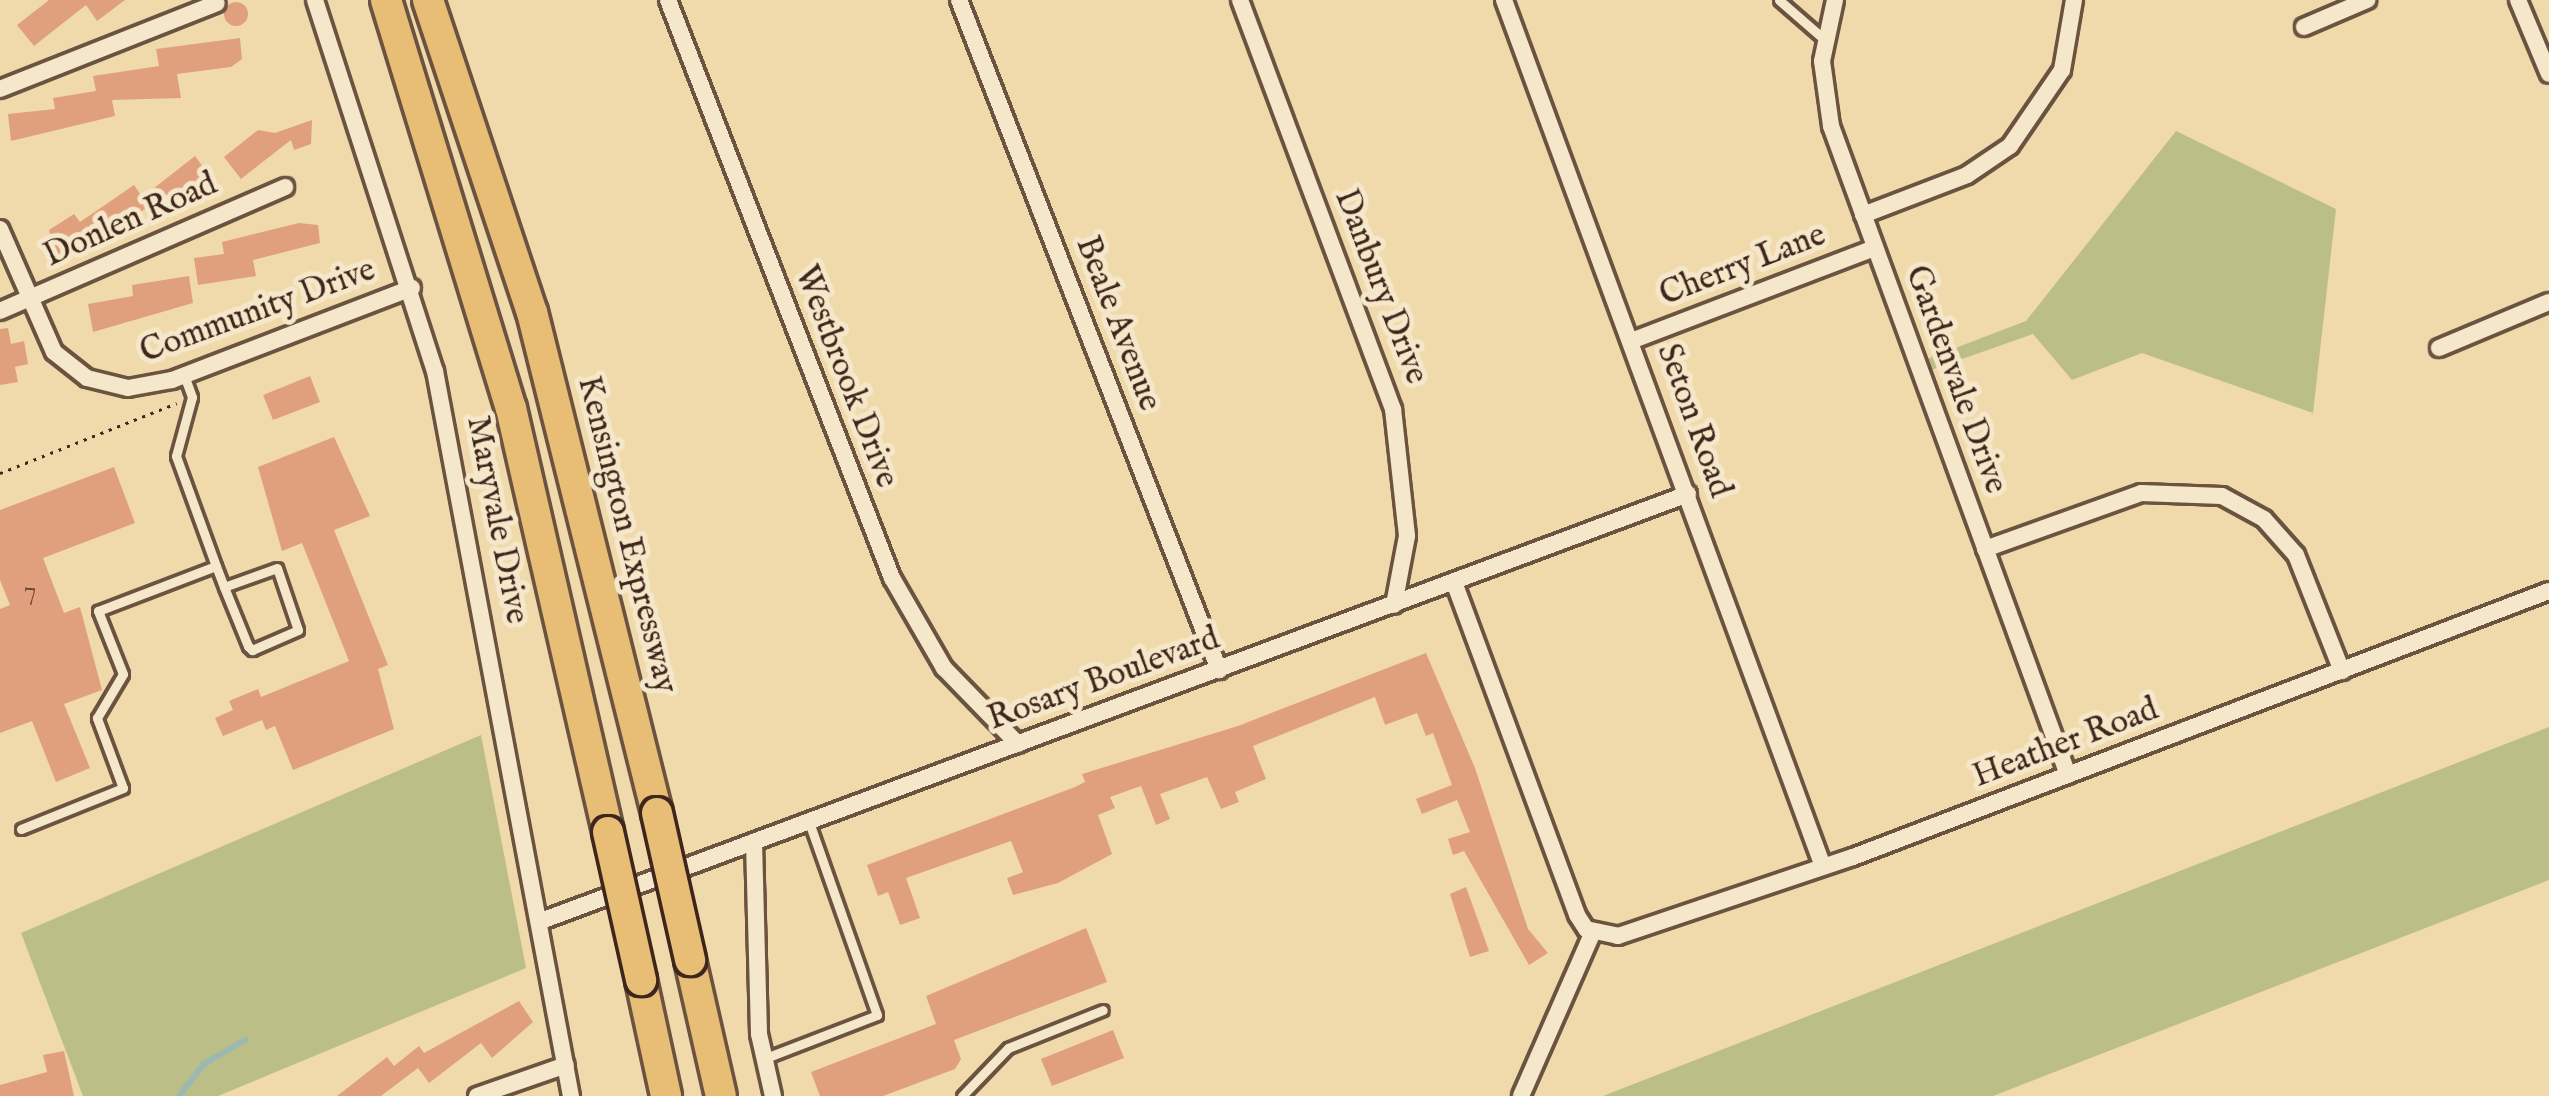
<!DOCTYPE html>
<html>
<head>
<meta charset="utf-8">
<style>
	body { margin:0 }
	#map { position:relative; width:2549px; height:1096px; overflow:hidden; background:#f0daac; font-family:"IM FELL English",serif }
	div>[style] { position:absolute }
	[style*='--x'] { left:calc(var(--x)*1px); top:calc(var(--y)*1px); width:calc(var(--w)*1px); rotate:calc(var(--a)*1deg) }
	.green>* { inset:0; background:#bcbe87 }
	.stream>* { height:6px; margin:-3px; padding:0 3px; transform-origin:3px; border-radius:3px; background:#9cb9b1 }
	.building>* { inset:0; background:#e0a07d }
	.round { border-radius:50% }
	.path>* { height:3px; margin-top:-1.5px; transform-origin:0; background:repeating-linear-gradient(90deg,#3f261c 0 3px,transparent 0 9px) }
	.roads { filter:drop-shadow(3px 0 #6b5340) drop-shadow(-3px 0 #6b5340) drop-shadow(0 3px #6b5340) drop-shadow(0 -3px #6b5340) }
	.lane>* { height:9px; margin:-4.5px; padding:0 4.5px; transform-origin:4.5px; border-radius:4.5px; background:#f5e7c9 }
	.street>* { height:16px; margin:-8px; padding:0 8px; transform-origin:8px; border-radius:8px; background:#f5e7c9 }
	.highway>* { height:30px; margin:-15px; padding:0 15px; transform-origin:15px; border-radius:15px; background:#e8bd76 }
	.bridges { filter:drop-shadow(3px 0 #3f261c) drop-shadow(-3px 0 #3f261c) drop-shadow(0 3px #3f261c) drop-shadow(0 -3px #3f261c) }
	.highway-bridge>* { height:30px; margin:-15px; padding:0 15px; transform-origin:15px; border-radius:15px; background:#e8bd76 }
	span { translate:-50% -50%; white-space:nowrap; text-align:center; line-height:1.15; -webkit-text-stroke:10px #f5e7c9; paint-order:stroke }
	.number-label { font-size:27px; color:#674434 }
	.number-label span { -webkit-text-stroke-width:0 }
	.street-label { font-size:33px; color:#3f261c }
</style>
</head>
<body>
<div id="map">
	<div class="green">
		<i style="clip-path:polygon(2176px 131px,2336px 209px,2313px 413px,2142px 353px,2072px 380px,2033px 334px,1931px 370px,1924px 360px,2026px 321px)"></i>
		<i style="clip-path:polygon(2549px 727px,2549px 880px,1993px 1096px,1603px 1096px)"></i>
		<i style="clip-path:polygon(481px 735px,526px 968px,218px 1096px,83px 1096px,21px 933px)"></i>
	</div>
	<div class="stream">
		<i style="--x:179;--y:1096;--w:41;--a:-52"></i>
		<i style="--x:204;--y:1064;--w:48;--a:-30.3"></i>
	</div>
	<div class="building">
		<i style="clip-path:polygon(49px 0,125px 0,97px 21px,86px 5px,34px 46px,17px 25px)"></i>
		<i class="round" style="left:224px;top:2px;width:24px;height:24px"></i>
		<i style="clip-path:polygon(240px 38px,242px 59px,231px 67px,177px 74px,181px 98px,112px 100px,115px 116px,11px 141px,8px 114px,55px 109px,53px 98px,96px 91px,93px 76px,159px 66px,156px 49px)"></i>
		<i style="clip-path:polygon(312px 120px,311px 144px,294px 150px,291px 140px,241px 179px,224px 157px,258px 130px,275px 133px)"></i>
		<i style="clip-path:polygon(195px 156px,211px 178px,190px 194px,196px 202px,168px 216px,149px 192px)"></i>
		<i style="clip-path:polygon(134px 185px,149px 207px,56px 259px,49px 230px,74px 214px,80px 222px)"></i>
		<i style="clip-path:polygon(299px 223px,318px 225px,320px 243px,253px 260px,256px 276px,198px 285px,194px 258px,224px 254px,222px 242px)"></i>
		<i style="clip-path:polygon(189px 276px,193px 303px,93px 332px,88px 304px,133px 296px,132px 285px)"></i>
		<i style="clip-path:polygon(8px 328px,11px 344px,24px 341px,28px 364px,15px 367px,18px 382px,0 385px,0 329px)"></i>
		<i style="clip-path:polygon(310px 376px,320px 402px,273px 420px,263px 395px)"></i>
		<i style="clip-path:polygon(334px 437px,370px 516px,334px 530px,388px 665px,378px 669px,394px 729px,293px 770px,275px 726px,266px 730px,262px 720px,223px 736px,215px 718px,233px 710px,229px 701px,258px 689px,261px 697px,349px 661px,302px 543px,282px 551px,258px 467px)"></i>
		<i style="clip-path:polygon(114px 467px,135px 523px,43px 558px,64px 613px,80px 607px,102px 690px,64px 704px,90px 768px,56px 782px,32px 721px,0 733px,0 609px,10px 605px,0 580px,0 510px)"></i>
		<i style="clip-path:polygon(1426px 653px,1475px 768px,1528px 929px,1548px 953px,1529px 965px,1464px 851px,1453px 855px,1448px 839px,1470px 832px,1457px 800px,1422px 814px,1416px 799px,1452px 785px,1433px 733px,1426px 736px,1417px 713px,1385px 725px,1375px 697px,1253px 746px,1266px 779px,1235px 792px,1239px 802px,1221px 809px,1207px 777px,1160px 794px,1170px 819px,1156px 825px,1141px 786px,1110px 797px,1115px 808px,1098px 815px,1112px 854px,1058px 883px,1013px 895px,1007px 878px,1023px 872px,1011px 841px,906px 878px,920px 918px,900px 925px,888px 892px,878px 896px,867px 865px,1075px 787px,1085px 782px,1082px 774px,1238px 726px)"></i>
		<i style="clip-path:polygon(1466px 887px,1489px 951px,1470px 957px,1450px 894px)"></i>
		<i style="clip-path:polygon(1086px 928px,1107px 982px,954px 1040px,961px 1059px,955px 1069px,883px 1096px,820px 1096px,811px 1072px,936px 1024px,926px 996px)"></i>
		<i style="clip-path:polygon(519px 1001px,533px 1022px,492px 1058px,481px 1043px,429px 1083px,418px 1068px,381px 1096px,337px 1096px,387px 1057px,394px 1066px,419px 1046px,424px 1053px)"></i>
		<i style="clip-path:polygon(1113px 1030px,1124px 1058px,1052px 1086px,1041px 1059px)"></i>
		<i style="clip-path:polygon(64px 1051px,74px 1096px,0 1096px,0 1085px,47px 1072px,43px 1055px)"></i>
	</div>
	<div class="path">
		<i style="--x:0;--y:473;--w:190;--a:-21.6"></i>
	</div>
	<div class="roads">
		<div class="lane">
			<i style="--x:1779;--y:0;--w:61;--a:41"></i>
			<i style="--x:216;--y:566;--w:22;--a:69"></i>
			<i style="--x:224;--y:587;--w:64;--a:67.9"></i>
			<i style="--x:248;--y:646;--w:6;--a:45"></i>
			<i style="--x:252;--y:650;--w:50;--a:-23.5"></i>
			<i style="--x:298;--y:630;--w:65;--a:-108.7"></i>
			<i style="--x:277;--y:568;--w:56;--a:160.3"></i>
			<i style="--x:21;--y:829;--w:110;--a:-21.9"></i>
			<i style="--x:123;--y:788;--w:75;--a:-110.4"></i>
			<i style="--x:97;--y:718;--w:51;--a:-59.4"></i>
			<i style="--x:123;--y:674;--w:68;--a:-111.6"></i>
			<i style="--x:98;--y:611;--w:126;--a:-20.9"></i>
			<i style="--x:216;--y:566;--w:117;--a:-110"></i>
			<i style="--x:176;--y:456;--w:61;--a:-74.8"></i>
			<i style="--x:192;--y:397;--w:23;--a:-110"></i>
			<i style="--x:763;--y:1059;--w:122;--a:-21.1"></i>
			<i style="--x:877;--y:1015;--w:205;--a:-109.4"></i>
			<i style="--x:962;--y:1096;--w:66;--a:-46.2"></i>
			<i style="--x:1008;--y:1048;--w:102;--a:-21.8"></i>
		</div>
		<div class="street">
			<i style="--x:315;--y:0;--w:390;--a:72.1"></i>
			<i style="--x:435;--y:371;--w:738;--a:79.38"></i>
			<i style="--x:668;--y:0;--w:620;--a:68.82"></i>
			<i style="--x:892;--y:578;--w:104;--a:60"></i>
			<i style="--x:944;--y:668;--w:106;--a:45.8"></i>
			<i style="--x:959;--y:0;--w:719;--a:68.79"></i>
			<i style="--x:1240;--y:0;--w:437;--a:69.5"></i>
			<i style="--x:1393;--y:409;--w:128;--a:83.7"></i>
			<i style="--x:1407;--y:536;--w:70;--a:100.7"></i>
			<i style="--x:1504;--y:0;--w:921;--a:69.79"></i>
			<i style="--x:1835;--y:0;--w:62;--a:102"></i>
			<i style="--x:1822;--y:61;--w:66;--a:82.1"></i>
			<i style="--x:1831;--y:126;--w:691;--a:69.94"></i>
			<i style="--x:2518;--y:0;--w:80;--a:67.3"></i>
			<i style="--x:2304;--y:27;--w:69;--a:-23.2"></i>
			<i style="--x:0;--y:89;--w:233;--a:-21.6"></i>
			<i style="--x:1863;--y:215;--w:111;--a:-21"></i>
			<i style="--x:1967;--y:175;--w:52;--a:-34"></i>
			<i style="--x:2010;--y:146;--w:92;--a:-55.6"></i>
			<i style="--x:2062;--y:70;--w:71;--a:-80.3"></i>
			<i style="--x:0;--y:229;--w:134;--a:66.3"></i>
			<i style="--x:54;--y:352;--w:42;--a:38.2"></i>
			<i style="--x:87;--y:378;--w:42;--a:13.7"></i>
			<i style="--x:128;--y:388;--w:45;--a:-10.3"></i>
			<i style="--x:172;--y:380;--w:257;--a:-21"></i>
			<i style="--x:0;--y:311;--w:311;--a:-23.5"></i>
			<i style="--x:1631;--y:341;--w:261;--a:-20.9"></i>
			<i style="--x:2439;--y:348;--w:119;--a:-22.7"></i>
			<i style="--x:1985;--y:549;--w:166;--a:-19.7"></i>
			<i style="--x:2141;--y:493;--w:81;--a:2.1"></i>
			<i style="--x:2222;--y:496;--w:48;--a:28.7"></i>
			<i style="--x:2264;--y:519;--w:48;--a:48.4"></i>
			<i style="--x:2296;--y:555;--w:125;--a:68.4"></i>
			<i style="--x:1454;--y:582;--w:355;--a:69.7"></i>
			<i style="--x:1577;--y:915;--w:17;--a:57"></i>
			<i style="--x:1586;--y:929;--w:33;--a:12"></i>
			<i style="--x:1618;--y:936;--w:248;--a:-18.6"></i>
			<i style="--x:1853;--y:857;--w:745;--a:-20.92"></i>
			<i style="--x:754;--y:842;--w:192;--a:88.5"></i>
			<i style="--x:759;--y:1034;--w:64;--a:77.3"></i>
			<i style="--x:541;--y:921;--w:1224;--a:-20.42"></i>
			<i style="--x:477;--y:1096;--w:94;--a:-19.2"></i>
			<i style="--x:1521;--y:1096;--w:179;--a:-66.3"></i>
		</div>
		<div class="highway">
			<i style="--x:386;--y:0;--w:427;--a:73"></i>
			<i style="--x:511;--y:408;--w:435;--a:77.1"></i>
			<i style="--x:428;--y:0;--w:329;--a:71.6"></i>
			<i style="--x:532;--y:312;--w:516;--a:75.99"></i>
			<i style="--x:690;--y:960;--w:139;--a:77.2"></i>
			<i style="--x:641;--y:980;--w:119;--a:77.8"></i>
		</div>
	</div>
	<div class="bridges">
		<div class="highway-bridge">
			<i style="--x:657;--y:813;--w:151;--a:77.3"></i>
			<i style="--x:608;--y:832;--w:152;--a:77.4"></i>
		</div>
	</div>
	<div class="number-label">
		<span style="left:30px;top:592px">7</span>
	</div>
	<div class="street-label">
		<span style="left:131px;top:221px;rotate:-24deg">Donlen Road</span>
		<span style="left:1743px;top:266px;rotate:-21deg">Cherry Lane</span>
		<span style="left:1380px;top:287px;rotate:69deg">Danbury Drive</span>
		<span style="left:258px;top:312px;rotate:-20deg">Community Drive</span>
		<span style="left:1117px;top:324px;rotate:69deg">Beale Avenue</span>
		<span style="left:845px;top:377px;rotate:69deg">Westbrook Drive</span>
		<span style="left:1955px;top:380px;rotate:70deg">Gardenvale Drive</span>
		<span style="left:1693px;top:421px;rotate:70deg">Seton Road</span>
		<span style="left:496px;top:520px;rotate:79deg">Maryvale Drive</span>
		<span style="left:626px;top:535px;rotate:76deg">Kensington Expressway</span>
		<span style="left:1104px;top:680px;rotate:-20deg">Rosary Boulevard</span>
		<span style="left:2066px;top:744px;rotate:-21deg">Heather Road</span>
	</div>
</div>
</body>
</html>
